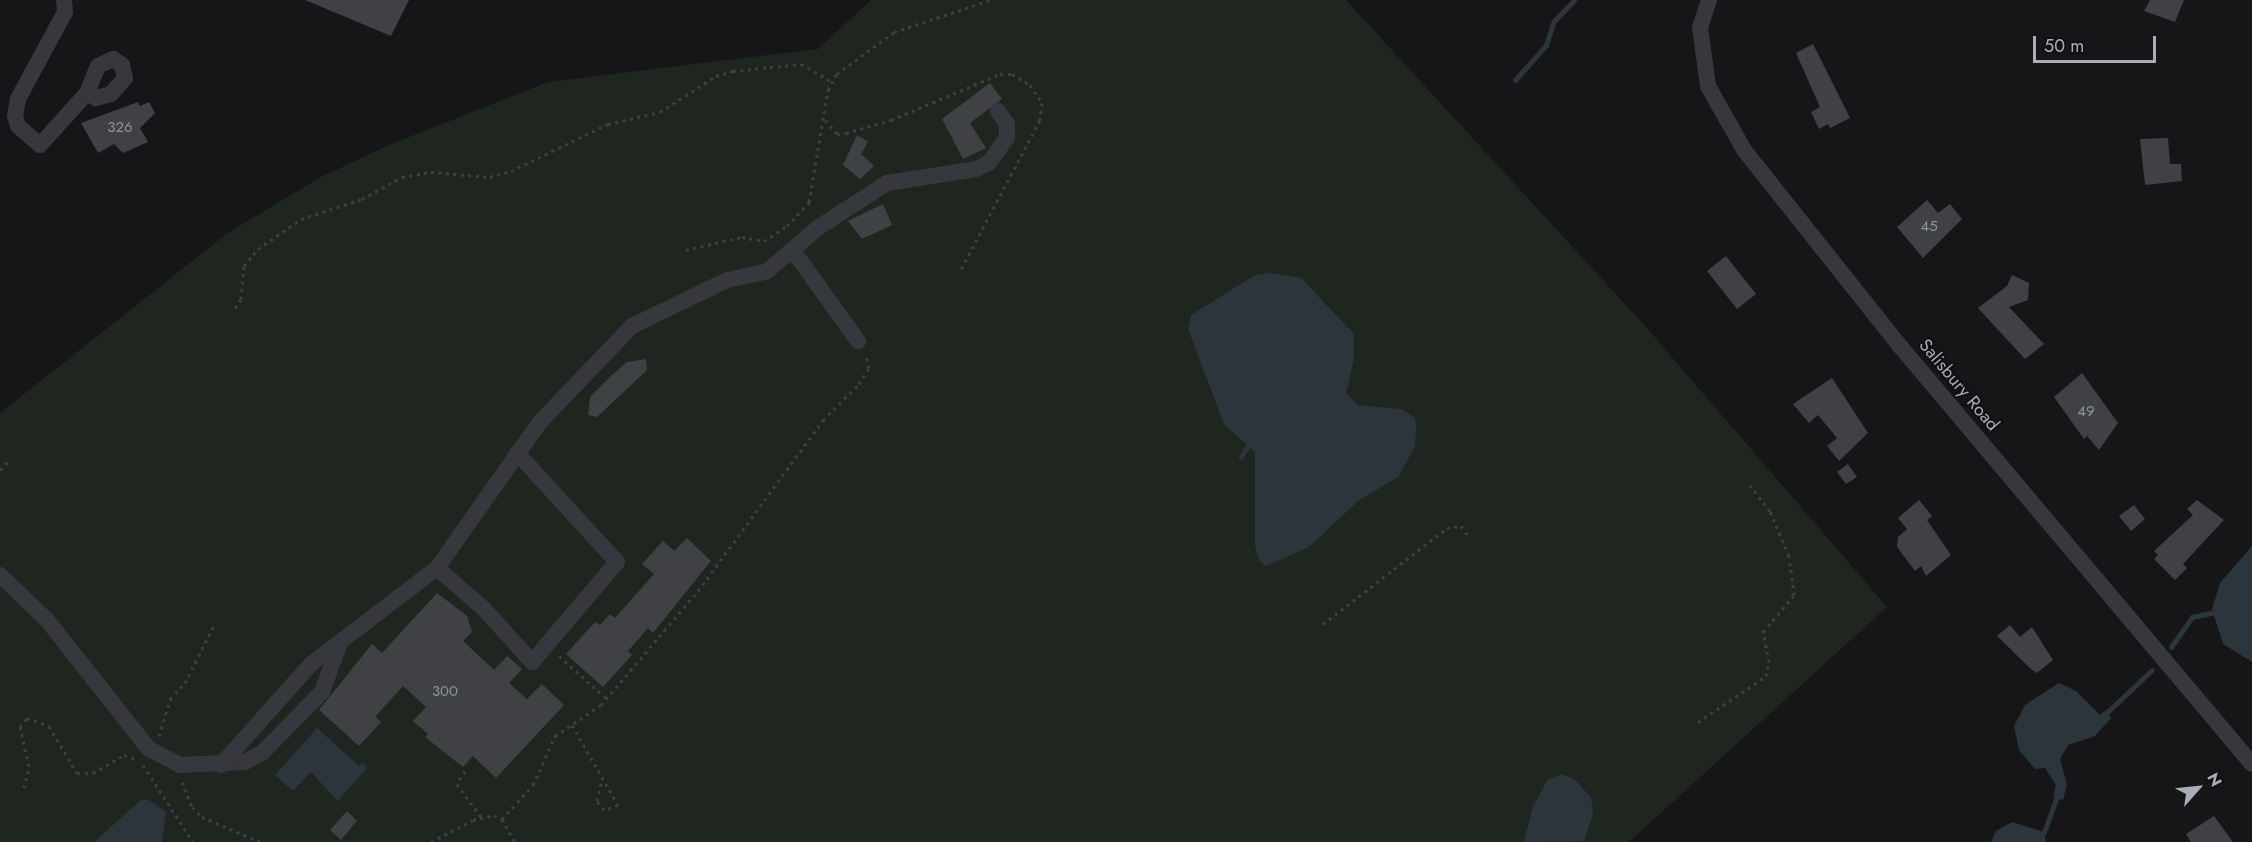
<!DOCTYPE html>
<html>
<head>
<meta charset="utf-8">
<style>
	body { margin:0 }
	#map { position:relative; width:2252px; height:842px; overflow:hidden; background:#161618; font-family:Jost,sans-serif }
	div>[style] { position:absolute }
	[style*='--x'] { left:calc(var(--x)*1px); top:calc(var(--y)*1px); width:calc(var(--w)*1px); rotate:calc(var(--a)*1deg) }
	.green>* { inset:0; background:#1e261f }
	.water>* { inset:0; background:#2c353c }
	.stream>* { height:5px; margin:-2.5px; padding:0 2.5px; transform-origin:2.5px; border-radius:2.5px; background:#2c353c }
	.building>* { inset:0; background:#404145 }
	.path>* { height:3px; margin-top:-1.5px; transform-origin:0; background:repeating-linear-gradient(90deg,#3d3f44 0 3px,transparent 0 7.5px) }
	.minor>* { height:16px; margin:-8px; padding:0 8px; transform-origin:8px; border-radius:8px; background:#37383d }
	span { translate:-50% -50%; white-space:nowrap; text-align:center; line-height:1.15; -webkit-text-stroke:4.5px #111113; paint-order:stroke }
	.number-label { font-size:15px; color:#8e929b }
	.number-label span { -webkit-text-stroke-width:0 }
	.street-label { font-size:18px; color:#a8adb8 }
	.north { position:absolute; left:2168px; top:758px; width:60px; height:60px; -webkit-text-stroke:4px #111113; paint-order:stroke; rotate:63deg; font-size:16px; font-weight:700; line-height:24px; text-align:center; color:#a8adb8 }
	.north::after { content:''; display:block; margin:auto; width:21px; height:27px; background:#a8adb8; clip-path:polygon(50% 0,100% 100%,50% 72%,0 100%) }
	.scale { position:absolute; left:2033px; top:36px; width:123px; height:27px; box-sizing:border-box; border:3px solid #a8adb8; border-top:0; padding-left:8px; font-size:18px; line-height:21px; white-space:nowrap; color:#a8adb8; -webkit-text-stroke:4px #111113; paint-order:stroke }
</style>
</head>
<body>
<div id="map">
	<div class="green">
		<i style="clip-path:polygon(871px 0,1346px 0,1646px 327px,1887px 607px,1629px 842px,0 842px,0 413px,229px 232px,321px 177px,389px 145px,548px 82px,818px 49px)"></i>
	</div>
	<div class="water">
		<i style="clip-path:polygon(1271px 273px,1301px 278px,1354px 334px,1354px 359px,1346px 393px,1358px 405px,1402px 409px,1415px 418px,1416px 428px,1415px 446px,1399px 476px,1358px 501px,1309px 547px,1266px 566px,1259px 560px,1255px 545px,1255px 452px,1224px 424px,1188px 329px,1191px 315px,1255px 275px)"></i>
		<i style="clip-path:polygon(2252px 546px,2252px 662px,2223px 644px,2212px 609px,2220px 583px)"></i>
		<i style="clip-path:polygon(2059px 683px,2076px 691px,2100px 715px,2106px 710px,2111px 718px,2095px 736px,2068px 745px,2060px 759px,2067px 785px,2063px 800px,2053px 797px,2056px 785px,2045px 768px,2035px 769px,2019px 750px,2014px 726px,2025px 705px)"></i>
		<i style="clip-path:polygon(317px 728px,359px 766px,362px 763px,367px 768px,338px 801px,311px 772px,293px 791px,275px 775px)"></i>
		<i style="clip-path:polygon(1562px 774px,1574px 779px,1591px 797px,1593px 814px,1584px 841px,1524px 842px,1533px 806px,1548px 779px)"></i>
		<i style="clip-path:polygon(141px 800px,149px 800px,166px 812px,162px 842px,94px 842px)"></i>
		<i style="clip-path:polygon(2012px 822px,2044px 832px,2046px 842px,1991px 842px,1996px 831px)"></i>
	</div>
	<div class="stream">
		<i style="--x:1515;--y:80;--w:47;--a:-48.5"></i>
		<i style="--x:1546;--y:45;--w:25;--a:-72"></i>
		<i style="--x:1554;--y:21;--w:29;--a:-46"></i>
		<i style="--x:1241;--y:457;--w:20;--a:-60"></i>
		<i style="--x:2171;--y:647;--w:37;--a:-55"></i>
		<i style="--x:2192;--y:617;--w:24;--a:-12"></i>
		<i style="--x:2103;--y:716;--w:67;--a:-43.2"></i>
		<i style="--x:2034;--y:842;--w:14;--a:-45"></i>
		<i style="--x:2044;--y:832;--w:44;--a:-69.9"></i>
	</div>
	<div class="building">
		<i style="clip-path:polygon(305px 0,409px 0,391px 36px)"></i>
		<i style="clip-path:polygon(2150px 0,2184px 0,2175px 22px,2144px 11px)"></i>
		<i style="clip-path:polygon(1813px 44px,1850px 118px,1830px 128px,1828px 124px,1819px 129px,1811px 112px,1820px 107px,1796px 53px)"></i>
		<i style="clip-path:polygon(990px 83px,1002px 99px,970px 123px,986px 148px,963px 159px,942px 119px)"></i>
		<i style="clip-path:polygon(138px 102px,140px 106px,149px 102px,155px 113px,140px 128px,148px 142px,123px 153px,114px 144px,98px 153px,81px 123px)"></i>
		<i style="clip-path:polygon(857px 135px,868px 142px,861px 154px,874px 166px,860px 179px,843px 165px)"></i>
		<i style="clip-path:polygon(2168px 138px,2170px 164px,2181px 164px,2182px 181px,2145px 185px,2140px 139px)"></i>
		<i style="clip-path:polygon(1927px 200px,1938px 213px,1950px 204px,1962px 219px,1923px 258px,1897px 227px)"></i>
		<i style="clip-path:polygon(883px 204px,892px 225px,862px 239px,848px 221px)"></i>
		<i style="clip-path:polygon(1726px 256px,1756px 294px,1737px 309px,1707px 271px)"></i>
		<i style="clip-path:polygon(2012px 275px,2029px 283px,2028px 300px,2009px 307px,2044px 344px,2025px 359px,1978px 308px,2007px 286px)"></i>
		<i style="clip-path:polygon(646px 359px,647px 370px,597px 417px,588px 415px,590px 397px,612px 375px,627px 362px)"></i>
		<i style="clip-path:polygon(2082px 373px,2118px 423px,2099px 450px,2087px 436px,2084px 439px,2054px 397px)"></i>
		<i style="clip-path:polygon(1832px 378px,1868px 433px,1839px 461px,1827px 446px,1837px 438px,1818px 415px,1809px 423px,1793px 404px)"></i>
		<i style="clip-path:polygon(1848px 464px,1857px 477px,1846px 484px,1837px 472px)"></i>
		<i style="clip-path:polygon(1919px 500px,1932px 516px,1927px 520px,1951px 555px,1926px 576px,1921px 566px,1915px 571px,1897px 547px,1898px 537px,1907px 529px,1898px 518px)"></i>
		<i style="clip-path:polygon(2197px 500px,2224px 520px,2183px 564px,2187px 568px,2175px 580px,2154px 559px,2158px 555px,2154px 551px,2193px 515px,2187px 509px)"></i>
		<i style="clip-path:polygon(2134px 505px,2145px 519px,2131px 531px,2119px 516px)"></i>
		<i style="clip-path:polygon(687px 538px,711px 561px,653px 633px,648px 628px,628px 651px,632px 655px,603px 687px,566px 654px,595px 622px,600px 625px,610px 614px,615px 618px,654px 574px,642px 564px,663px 541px,674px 551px)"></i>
		<i style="clip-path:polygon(437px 593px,467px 616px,472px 632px,463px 641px,494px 670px,507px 656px,522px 669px,509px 683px,527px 699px,542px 684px,564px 705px,496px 778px,473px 756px,463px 767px,425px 737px,428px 734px,413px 721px,426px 707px,403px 686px,375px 717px,381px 722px,359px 746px,319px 710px,372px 644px,382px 653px)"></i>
		<i style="clip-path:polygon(2010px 625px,2020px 637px,2032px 627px,2053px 660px,2037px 673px,2032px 670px,1997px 636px)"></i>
		<i style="clip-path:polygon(347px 811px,357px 821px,341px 840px,330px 830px)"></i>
		<i style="clip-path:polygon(2214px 816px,2233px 842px,2191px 842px,2186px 834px)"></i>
	</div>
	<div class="path">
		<i style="--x:825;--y:120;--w:18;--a:49"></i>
		<i style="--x:837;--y:134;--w:9;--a:-6"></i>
		<i style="--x:846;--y:133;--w:47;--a:-16.1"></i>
		<i style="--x:891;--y:120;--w:118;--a:-22.9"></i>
		<i style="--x:1000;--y:74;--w:12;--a:0"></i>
		<i style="--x:1012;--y:74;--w:21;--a:31"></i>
		<i style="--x:1030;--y:85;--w:22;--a:56"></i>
		<i style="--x:1042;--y:103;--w:17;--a:97"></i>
		<i style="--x:1040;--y:120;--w:173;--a:117.9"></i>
		<i style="--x:686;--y:250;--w:57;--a:-13.1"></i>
		<i style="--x:742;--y:237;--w:22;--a:10"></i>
		<i style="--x:764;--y:241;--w:27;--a:-33"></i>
		<i style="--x:787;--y:226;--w:33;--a:-47"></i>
		<i style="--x:809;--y:202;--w:114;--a:-80.4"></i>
		<i style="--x:828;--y:90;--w:18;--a:-61"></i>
		<i style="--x:837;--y:74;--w:71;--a:-36.4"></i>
		<i style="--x:894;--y:32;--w:101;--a:-18.4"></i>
		<i style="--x:235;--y:308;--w:11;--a:-56"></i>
		<i style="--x:241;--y:299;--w:33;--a:-85"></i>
		<i style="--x:244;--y:266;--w:22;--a:-51"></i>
		<i style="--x:258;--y:249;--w:52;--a:-34.9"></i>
		<i style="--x:301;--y:219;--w:64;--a:-18.2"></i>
		<i style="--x:362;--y:199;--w:46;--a:-28.8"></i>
		<i style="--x:402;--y:177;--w:29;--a:-10"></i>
		<i style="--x:431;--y:172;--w:59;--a:4.8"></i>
		<i style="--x:490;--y:177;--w:22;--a:-16"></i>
		<i style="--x:511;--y:171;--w:108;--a:-25.9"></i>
		<i style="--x:608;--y:124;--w:53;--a:-13"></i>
		<i style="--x:660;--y:112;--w:67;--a:-32.7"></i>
		<i style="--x:716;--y:76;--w:18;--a:-16"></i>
		<i style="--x:733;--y:71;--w:68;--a:-5.9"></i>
		<i style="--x:801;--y:64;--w:34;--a:30"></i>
		<i style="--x:0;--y:470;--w:15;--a:-48"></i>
		<i style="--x:1323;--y:624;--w:157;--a:-37.7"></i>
		<i style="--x:1447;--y:528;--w:14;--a:-8"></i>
		<i style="--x:1461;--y:526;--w:14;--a:54"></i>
		<i style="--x:559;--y:656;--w:64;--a:41.9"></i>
		<i style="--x:1698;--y:722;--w:82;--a:-34.1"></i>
		<i style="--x:1766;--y:676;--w:14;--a:-78"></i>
		<i style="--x:1769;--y:662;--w:31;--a:-101"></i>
		<i style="--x:1763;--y:632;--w:48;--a:-50"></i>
		<i style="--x:1794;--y:595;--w:39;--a:-97"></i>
		<i style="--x:1789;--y:556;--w:49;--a:-112.9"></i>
		<i style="--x:1770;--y:511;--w:36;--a:-128"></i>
		<i style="--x:572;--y:725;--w:92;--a:60.1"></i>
		<i style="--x:618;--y:805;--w:15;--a:160"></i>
		<i style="--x:604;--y:810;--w:11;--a:-128"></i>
		<i style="--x:597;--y:801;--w:22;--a:-77"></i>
		<i style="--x:159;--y:736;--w:39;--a:-73"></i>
		<i style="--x:170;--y:699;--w:22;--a:-47"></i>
		<i style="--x:185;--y:683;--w:65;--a:-63.4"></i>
		<i style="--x:143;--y:765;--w:92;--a:57"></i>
		<i style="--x:465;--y:771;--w:15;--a:122"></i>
		<i style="--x:457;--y:784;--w:41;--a:54"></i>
		<i style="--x:182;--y:782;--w:27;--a:68"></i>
		<i style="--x:192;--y:807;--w:14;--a:45"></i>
		<i style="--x:202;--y:817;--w:64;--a:23"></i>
		<i style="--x:24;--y:788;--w:23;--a:-77"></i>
		<i style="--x:29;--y:766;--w:40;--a:-103"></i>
		<i style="--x:20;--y:727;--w:11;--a:-52"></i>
		<i style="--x:27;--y:718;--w:23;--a:20"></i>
		<i style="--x:49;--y:726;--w:55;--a:59.2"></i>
		<i style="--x:77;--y:773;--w:16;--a:0"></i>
		<i style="--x:93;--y:773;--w:36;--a:-30"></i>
		<i style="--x:124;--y:755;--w:13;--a:18"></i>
		<i style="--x:502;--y:819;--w:46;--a:-47.6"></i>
		<i style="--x:533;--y:785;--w:54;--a:-65.8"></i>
		<i style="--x:555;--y:736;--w:55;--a:-34"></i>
		<i style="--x:601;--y:705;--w:150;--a:-49.6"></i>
		<i style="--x:698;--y:591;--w:212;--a:-53.8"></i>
		<i style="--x:823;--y:420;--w:51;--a:-45"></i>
		<i style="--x:859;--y:384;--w:19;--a:-58"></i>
		<i style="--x:869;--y:368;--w:14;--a:-102"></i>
		<i style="--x:431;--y:842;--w:47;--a:-27.6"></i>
		<i style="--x:473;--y:820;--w:22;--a:-13"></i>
		<i style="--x:494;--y:815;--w:9;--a:27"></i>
		<i style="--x:502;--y:819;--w:26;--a:61"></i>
	</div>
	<div class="minor">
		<i style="--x:64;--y:0;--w:12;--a:85"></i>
		<i style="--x:65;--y:12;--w:99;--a:118.4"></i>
		<i style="--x:18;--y:99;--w:17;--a:100"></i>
		<i style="--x:15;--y:116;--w:10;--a:73"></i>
		<i style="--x:18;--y:126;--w:29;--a:41"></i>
		<i style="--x:40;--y:145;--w:70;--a:-47.9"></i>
		<i style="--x:87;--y:93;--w:29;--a:-68"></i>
		<i style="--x:98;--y:66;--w:17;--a:-25"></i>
		<i style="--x:113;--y:59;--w:11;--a:34"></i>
		<i style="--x:122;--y:65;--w:13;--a:77"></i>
		<i style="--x:125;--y:78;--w:21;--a:131"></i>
		<i style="--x:111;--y:94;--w:16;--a:165"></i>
		<i style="--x:96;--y:98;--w:10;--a:-151"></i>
		<i style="--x:1709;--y:0;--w:28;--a:108"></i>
		<i style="--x:1700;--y:27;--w:60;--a:82.3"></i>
		<i style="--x:1708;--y:86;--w:73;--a:60.6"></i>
		<i style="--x:1744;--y:150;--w:251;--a:51.5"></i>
		<i style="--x:1900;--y:346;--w:546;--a:49.9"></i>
		<i style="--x:794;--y:252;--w:110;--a:54.3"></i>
		<i style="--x:437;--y:568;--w:62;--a:41.1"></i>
		<i style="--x:484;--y:609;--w:72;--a:47.8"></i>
		<i style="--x:532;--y:662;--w:131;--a:-49.6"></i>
		<i style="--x:617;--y:562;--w:148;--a:-132.5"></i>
		<i style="--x:0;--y:575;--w:65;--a:43.8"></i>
		<i style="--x:47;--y:620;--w:164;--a:51.7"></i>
		<i style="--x:149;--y:749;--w:35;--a:27"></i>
		<i style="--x:180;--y:765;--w:65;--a:-2.6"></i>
		<i style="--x:245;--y:762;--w:19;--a:-28"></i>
		<i style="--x:262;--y:753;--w:86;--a:-45.5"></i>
		<i style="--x:322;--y:692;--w:50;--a:-70.1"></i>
		<i style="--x:221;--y:765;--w:135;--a:-48.3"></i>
		<i style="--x:311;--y:664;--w:158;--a:-37.3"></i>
		<i style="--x:437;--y:568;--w:179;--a:-54.8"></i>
		<i style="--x:540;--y:422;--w:133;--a:-46.2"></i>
		<i style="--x:632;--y:326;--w:106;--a:-25.8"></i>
		<i style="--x:727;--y:280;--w:40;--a:-12"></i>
		<i style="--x:766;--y:272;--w:70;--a:-40.3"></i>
		<i style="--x:819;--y:227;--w:81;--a:-32.9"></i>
		<i style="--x:887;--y:183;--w:90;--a:-8.9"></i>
		<i style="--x:976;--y:169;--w:14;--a:-25"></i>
		<i style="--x:989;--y:163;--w:32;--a:-55"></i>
		<i style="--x:1007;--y:137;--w:13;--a:-90"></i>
		<i style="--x:1007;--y:124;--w:16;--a:-125"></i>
	</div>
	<div class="number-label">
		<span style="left:120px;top:128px">326</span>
		<span style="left:1929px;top:227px">45</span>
		<span style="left:2086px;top:412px">49</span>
		<span style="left:445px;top:692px">300</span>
	</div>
	<div class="street-label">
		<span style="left:1959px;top:385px;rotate:50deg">Salisbury Road</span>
	</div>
	<div class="north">N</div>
	<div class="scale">50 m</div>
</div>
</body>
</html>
